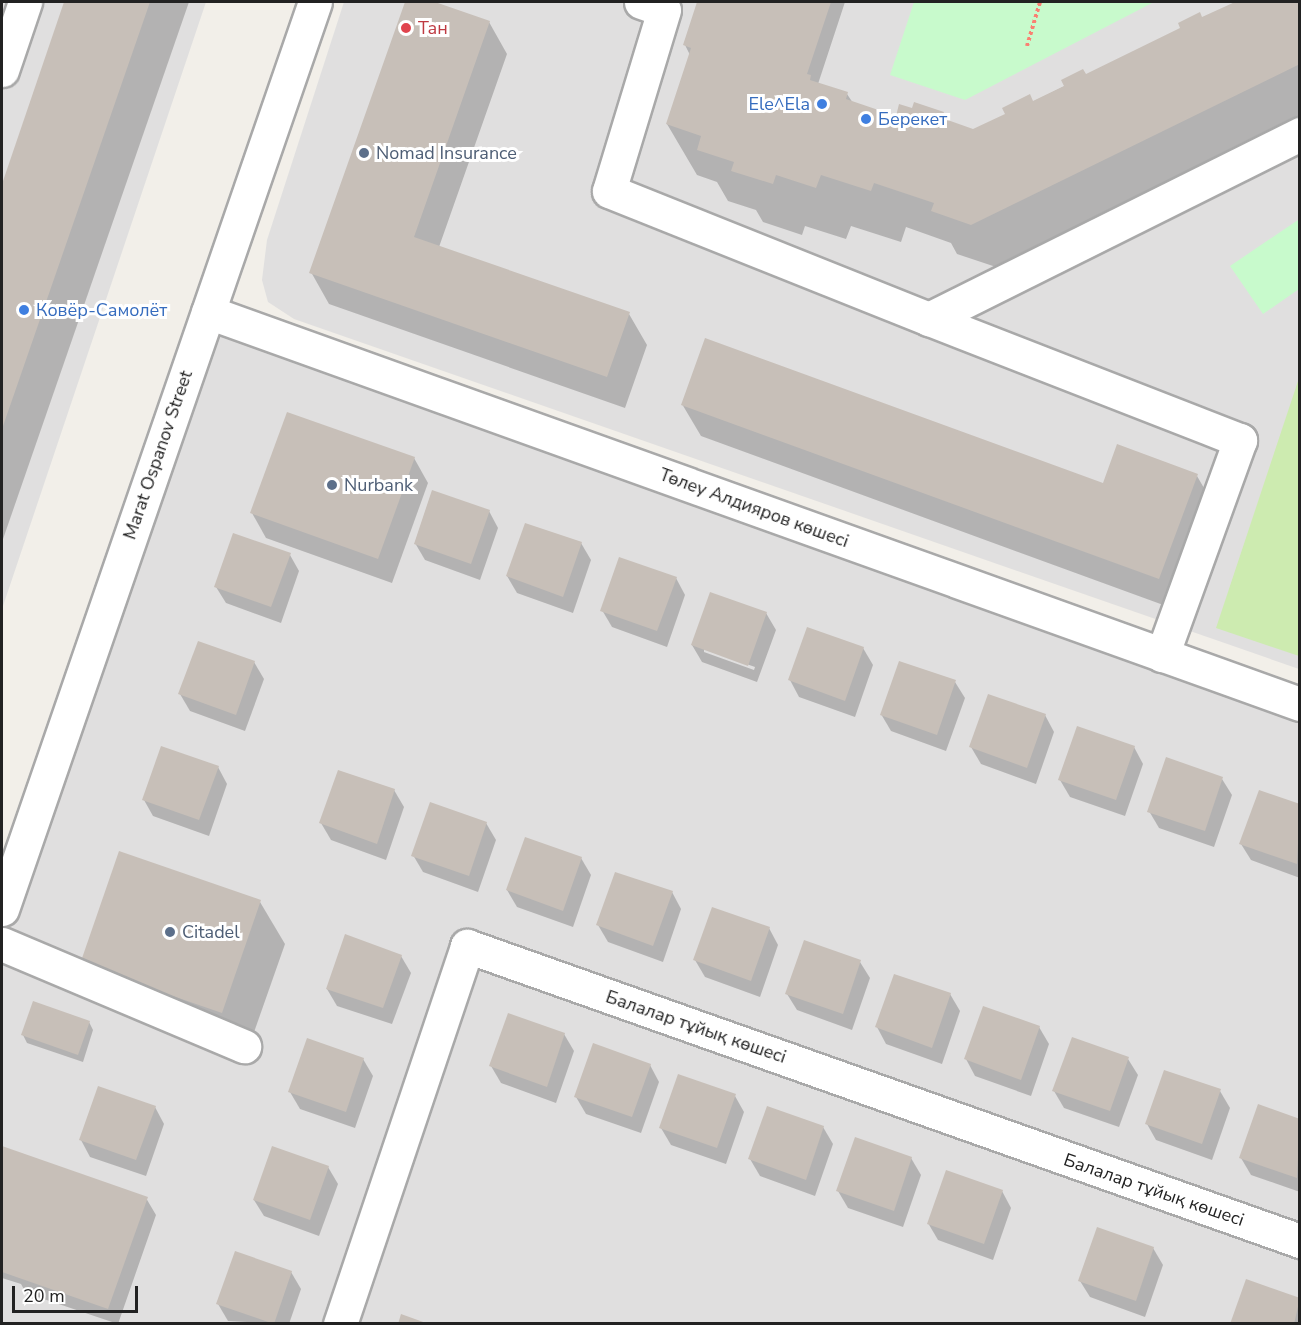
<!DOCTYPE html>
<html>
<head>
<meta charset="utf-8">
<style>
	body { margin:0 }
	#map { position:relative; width:1301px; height:1325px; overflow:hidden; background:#f2efe9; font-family:"Nunito Sans",sans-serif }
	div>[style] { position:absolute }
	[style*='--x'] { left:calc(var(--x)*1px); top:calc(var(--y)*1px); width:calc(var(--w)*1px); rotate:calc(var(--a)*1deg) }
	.residential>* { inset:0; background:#e0dfdf }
	.grass>* { inset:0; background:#cdebb0 }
	.park>* { inset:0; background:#c8facc }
	.shadow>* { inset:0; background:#0003 }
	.building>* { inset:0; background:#c7bfb8 }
	.path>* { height:4px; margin-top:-2px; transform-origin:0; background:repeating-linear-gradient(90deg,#fa8072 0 3px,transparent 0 6px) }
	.roads { filter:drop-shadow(2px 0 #a9a9a9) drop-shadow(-2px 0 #a9a9a9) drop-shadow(0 2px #a9a9a9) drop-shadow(0 -2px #a9a9a9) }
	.minor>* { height:33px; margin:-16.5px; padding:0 16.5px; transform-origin:16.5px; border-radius:16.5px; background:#fff }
	.dots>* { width:16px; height:16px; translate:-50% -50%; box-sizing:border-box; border:3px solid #fff; border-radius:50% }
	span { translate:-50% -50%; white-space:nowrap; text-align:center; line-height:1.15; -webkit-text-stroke:6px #fff; paint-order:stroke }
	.health-label { font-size:18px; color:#be3a42 }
	.left { translate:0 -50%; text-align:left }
	.shop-label { font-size:18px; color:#366cbe }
	.right { translate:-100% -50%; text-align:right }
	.service-label { font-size:18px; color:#4e5e75 }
	.street-label { font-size:18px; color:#222 }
	.frame { position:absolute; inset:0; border:3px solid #222; pointer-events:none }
	.scale { position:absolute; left:12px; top:1286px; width:126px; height:27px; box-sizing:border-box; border:3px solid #222; border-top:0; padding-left:8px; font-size:18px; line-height:21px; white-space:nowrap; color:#222; -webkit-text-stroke:4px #fff; paint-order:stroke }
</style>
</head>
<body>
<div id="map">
	<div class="residential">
		<i style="clip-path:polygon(2px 2px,206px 2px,2px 609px)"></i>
		<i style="clip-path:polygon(344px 2px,1299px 2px,1299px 669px,294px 319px,268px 302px,262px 280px,267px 240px)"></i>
		<i style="clip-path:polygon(208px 312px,1299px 704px,1299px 1323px,2px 1324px,2px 909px)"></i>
	</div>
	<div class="grass">
		<i style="clip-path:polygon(1299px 378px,1299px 656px,1216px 628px)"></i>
	</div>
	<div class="park">
		<i style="clip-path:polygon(914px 2px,1154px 2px,965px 100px,890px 75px)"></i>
		<i style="clip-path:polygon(1298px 220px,1299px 289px,1263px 314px,1230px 266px)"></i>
	</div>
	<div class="shadow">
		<i style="clip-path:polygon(66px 2px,189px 2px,2px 542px,2px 188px)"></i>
		<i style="clip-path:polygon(406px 2px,431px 2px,489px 22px,507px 54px,439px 247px,629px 314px,647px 345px,625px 408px,329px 304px,311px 272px)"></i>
		<i style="clip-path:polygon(699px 2px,845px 2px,818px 84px,847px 94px,853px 103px,897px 118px,943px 113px,948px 122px,973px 131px,1236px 2px,1300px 2px,1300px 118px,996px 267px,957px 254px,951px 243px,906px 227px,901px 242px,851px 226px,846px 239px,805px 226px,802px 235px,763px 222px,756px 210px,728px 201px,717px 182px,697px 175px,667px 124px,690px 55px,685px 45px)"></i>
		<i style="clip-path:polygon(682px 404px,1104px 485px,1197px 476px,1215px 507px,1177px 610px,701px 436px)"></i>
		<i style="clip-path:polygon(414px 458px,428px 483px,392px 583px,266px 538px,252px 513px)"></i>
		<i style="clip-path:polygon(489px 511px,498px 528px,480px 580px,425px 560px,415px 543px)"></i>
		<i style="clip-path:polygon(581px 543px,591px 560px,573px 613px,517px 593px,507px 576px)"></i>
		<i style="clip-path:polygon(290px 555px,299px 571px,281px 623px,226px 603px,216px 587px)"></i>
		<i style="clip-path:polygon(676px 578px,685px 595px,667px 647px,612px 627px,602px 610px)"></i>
		<i style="clip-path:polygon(evenodd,766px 613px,776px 630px,757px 682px,702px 662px,692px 645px,766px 613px,704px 649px,755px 667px,754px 670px,704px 652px,704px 649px)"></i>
		<i style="clip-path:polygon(863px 648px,873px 665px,855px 717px,799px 697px,790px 680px)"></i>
		<i style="clip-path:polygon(254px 662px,264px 679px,245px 731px,190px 711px,180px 694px)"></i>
		<i style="clip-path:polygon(955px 682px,965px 698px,946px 751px,891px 731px,881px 714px)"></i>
		<i style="clip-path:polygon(1045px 715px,1054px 732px,1036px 784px,981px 764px,971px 747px)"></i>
		<i style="clip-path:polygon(1134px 747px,1143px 764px,1125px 816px,1070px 797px,1060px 780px)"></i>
		<i style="clip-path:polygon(218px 767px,227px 784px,209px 836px,153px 816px,144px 800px)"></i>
		<i style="clip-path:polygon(1222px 779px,1232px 795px,1214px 847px,1159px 828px,1149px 811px)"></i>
		<i style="clip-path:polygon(394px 790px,404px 807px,386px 860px,331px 840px,321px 823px)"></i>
		<i style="clip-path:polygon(1300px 806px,1300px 878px,1251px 860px,1241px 844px)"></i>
		<i style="clip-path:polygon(486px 823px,496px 840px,478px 892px,423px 872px,413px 855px)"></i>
		<i style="clip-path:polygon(581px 858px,591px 875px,573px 927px,517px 907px,507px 890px)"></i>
		<i style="clip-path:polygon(672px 892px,681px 909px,663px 962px,608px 942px,598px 925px)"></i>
		<i style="clip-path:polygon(260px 902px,285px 944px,246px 1055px,106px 1006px,81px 964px)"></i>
		<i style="clip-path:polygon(769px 928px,778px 945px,760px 997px,705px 977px,695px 960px)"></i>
		<i style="clip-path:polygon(401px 956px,411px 973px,392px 1024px,337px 1006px,327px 989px)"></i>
		<i style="clip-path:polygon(860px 962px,870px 978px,852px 1030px,797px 1010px,787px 994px)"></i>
		<i style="clip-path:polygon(950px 994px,960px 1011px,942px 1064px,886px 1044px,877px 1027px)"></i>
		<i style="clip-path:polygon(89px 1022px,93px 1030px,83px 1062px,27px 1043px,23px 1035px)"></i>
		<i style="clip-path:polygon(1039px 1027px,1049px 1044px,1031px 1096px,975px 1076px,966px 1059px)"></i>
		<i style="clip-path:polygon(564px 1034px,574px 1051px,556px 1103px,501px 1083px,491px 1066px)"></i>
		<i style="clip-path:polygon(363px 1059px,373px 1076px,355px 1128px,300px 1109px,290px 1092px)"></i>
		<i style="clip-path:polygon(1128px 1059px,1138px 1075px,1119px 1127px,1064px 1108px,1054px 1091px)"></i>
		<i style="clip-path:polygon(650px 1065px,659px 1082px,641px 1133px,586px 1114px,576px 1097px)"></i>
		<i style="clip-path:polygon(1220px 1091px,1230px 1108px,1212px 1160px,1156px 1140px,1147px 1124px)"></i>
		<i style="clip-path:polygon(735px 1096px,744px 1112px,726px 1164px,671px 1145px,661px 1128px)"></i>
		<i style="clip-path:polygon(155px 1107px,164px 1124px,146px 1176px,90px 1157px,81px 1140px)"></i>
		<i style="clip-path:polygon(1300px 1120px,1300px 1192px,1251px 1175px,1241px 1158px)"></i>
		<i style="clip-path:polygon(823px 1127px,833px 1144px,815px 1196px,760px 1176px,750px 1159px)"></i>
		<i style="clip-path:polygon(2px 1147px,146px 1198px,156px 1215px,118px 1324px,26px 1293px,21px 1284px,2px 1278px)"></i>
		<i style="clip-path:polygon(911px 1158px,921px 1175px,903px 1227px,848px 1208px,838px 1191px)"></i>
		<i style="clip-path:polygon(328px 1167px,338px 1184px,319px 1236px,264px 1216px,254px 1200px)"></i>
		<i style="clip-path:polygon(1002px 1191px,1011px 1208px,993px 1260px,938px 1240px,928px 1223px)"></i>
		<i style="clip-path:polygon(1153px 1248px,1163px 1265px,1145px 1317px,1090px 1297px,1080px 1281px)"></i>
		<i style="clip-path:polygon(291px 1272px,301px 1289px,289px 1324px,228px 1321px,218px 1304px)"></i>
		<i style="clip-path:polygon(1300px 1299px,1300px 1324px,1231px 1324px)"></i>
	</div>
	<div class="building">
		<i style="clip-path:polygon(64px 2px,150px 2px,2px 429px,2px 184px)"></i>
		<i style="clip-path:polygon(405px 2px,435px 2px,490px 21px,414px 237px,630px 312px,607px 377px,309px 273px)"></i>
		<i style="clip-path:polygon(697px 2px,831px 2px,807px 74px,811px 75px,810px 80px,848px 92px,846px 99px,896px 116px,899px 104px,912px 108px,914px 102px,944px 112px,942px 118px,973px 129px,1005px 114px,1002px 108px,1030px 94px,1033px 101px,1064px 86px,1061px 80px,1083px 69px,1086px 74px,1180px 28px,1178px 23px,1200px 12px,1202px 17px,1235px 2px,1300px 2px,1300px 64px,971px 225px,931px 211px,934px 203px,874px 183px,871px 191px,821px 175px,816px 188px,776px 175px,773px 184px,731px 171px,734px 162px,697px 150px,701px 136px,666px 124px,691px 48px,683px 45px)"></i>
		<i style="clip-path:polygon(705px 338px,1103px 483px,1117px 444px,1198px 474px,1159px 579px,681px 405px)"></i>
		<i style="clip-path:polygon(287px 412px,415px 457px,378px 559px,250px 513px)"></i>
		<i style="clip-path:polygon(432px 490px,490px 510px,471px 564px,414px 544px)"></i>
		<i style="clip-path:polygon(525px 523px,582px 542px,563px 597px,506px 576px)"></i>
		<i style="clip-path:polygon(233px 533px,291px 553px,271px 607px,214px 587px)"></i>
		<i style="clip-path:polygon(619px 557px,677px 577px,657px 631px,600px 611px)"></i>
		<i style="clip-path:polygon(710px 592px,767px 612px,748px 666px,691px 645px)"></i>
		<i style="clip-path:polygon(807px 627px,864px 647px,845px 701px,788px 680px)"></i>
		<i style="clip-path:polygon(198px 641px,255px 661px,236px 715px,178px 694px)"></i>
		<i style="clip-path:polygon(899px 661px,956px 680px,937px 735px,880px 715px)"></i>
		<i style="clip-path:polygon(988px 694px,1046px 714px,1027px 768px,969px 747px)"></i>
		<i style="clip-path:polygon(1077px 726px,1135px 746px,1116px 800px,1058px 780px)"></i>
		<i style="clip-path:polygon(161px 746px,219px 766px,199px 820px,142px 800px)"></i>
		<i style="clip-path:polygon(1166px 757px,1223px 777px,1205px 831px,1147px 812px)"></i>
		<i style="clip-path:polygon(338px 770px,395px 789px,377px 844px,319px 823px)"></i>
		<i style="clip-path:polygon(1259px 790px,1300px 804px,1297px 864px,1239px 844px)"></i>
		<i style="clip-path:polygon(430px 802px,487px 822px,469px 876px,411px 856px)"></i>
		<i style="clip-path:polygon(525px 837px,582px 857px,563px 911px,506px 890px)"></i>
		<i style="clip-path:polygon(119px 851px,261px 900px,222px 1013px,80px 964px)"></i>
		<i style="clip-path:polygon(615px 872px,673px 891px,653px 946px,596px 925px)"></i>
		<i style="clip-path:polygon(712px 907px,770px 927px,751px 981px,693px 960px)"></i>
		<i style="clip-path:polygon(345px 934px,402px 955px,383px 1008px,326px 989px)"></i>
		<i style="clip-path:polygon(804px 940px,861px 960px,843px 1014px,785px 994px)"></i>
		<i style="clip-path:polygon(894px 974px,951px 993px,932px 1048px,875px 1027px)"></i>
		<i style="clip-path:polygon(33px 1001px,90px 1021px,78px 1055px,21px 1035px)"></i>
		<i style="clip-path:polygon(983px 1006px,1040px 1026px,1021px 1080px,964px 1059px)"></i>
		<i style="clip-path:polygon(508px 1013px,565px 1033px,547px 1087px,489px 1066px)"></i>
		<i style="clip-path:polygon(1072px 1037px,1129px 1057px,1110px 1111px,1052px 1091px)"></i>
		<i style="clip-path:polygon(307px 1038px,364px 1058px,346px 1112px,288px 1092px)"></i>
		<i style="clip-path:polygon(593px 1043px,651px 1064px,632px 1117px,574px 1097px)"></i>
		<i style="clip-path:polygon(1164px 1070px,1221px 1089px,1202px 1144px,1145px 1124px)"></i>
		<i style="clip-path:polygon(678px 1074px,736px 1094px,717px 1148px,659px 1128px)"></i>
		<i style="clip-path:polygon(98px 1086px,156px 1106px,136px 1160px,79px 1140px)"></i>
		<i style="clip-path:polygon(1258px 1104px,1300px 1119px,1297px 1178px,1239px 1158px)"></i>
		<i style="clip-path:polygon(767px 1106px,824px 1126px,806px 1180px,748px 1159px)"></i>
		<i style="clip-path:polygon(855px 1137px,912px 1157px,894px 1211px,836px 1191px)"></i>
		<i style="clip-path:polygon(2px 1146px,148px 1197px,108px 1309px,2px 1272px)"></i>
		<i style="clip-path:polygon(272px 1146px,329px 1166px,310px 1220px,253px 1200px)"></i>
		<i style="clip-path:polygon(946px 1170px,1003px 1190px,984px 1244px,927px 1224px)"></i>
		<i style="clip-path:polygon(1097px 1227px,1154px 1247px,1136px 1301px,1078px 1281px)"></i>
		<i style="clip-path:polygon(235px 1251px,292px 1271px,274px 1324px,216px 1304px)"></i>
		<i style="clip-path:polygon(1246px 1279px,1300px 1298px,1294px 1324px,1230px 1324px)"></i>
		<i style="clip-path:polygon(401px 1314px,426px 1323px,426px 1324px,398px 1324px)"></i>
	</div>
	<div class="path">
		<i style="--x:1027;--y:46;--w:46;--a:-73.5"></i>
	</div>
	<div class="roads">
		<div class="minor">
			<i style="--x:641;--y:2;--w:24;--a:19"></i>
			<i style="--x:664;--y:10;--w:189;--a:106.9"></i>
			<i style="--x:609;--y:191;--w:345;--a:21.8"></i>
			<i style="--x:929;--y:319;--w:415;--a:-26.5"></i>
			<i style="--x:2;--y:70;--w:72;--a:-71.3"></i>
			<i style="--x:208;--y:312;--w:1160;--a:19.75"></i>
			<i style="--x:929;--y:319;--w:334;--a:21.3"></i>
			<i style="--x:1240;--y:440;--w:229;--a:109.9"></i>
			<i style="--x:2;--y:909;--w:959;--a:-70.96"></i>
			<i style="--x:2;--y:944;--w:263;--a:22.9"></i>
			<i style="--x:340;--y:1324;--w:399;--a:-71.4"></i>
			<i style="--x:467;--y:946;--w:884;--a:19.5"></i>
		</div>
	</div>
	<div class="dots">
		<i style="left:406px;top:28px;background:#e0444e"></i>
		<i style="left:822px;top:104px;background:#3f7fe0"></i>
		<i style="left:866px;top:119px;background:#3f7fe0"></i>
		<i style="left:364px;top:153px;background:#5c6f8a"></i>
		<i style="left:24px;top:310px;background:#3f7fe0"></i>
		<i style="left:332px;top:485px;background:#5c6f8a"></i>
		<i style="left:170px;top:932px;background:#5c6f8a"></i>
	</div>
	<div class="health-label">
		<span class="left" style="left:418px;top:28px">Тан</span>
	</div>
	<div class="shop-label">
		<span class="right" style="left:810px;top:104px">Ele^Ela</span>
		<span class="left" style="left:878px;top:119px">Берекет</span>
		<span class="left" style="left:36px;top:310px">Ковёр-Самолёт</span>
	</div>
	<div class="service-label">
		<span class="left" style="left:376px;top:153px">Nomad Insurance</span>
		<span class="left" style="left:344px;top:485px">Nurbank</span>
		<span class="left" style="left:182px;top:932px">Citadel</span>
	</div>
	<div class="street-label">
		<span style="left:158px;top:455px;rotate:-71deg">Marat Ospanov Street</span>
		<span style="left:754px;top:508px;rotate:20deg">Төлеу Алдияров көшесі</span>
		<span style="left:696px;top:1027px;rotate:19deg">Балалар тұйық көшесі</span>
		<span style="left:1154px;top:1190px;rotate:19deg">Балалар тұйық көшесі</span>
	</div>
	<div class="frame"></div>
	<div class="scale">20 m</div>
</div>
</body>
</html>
